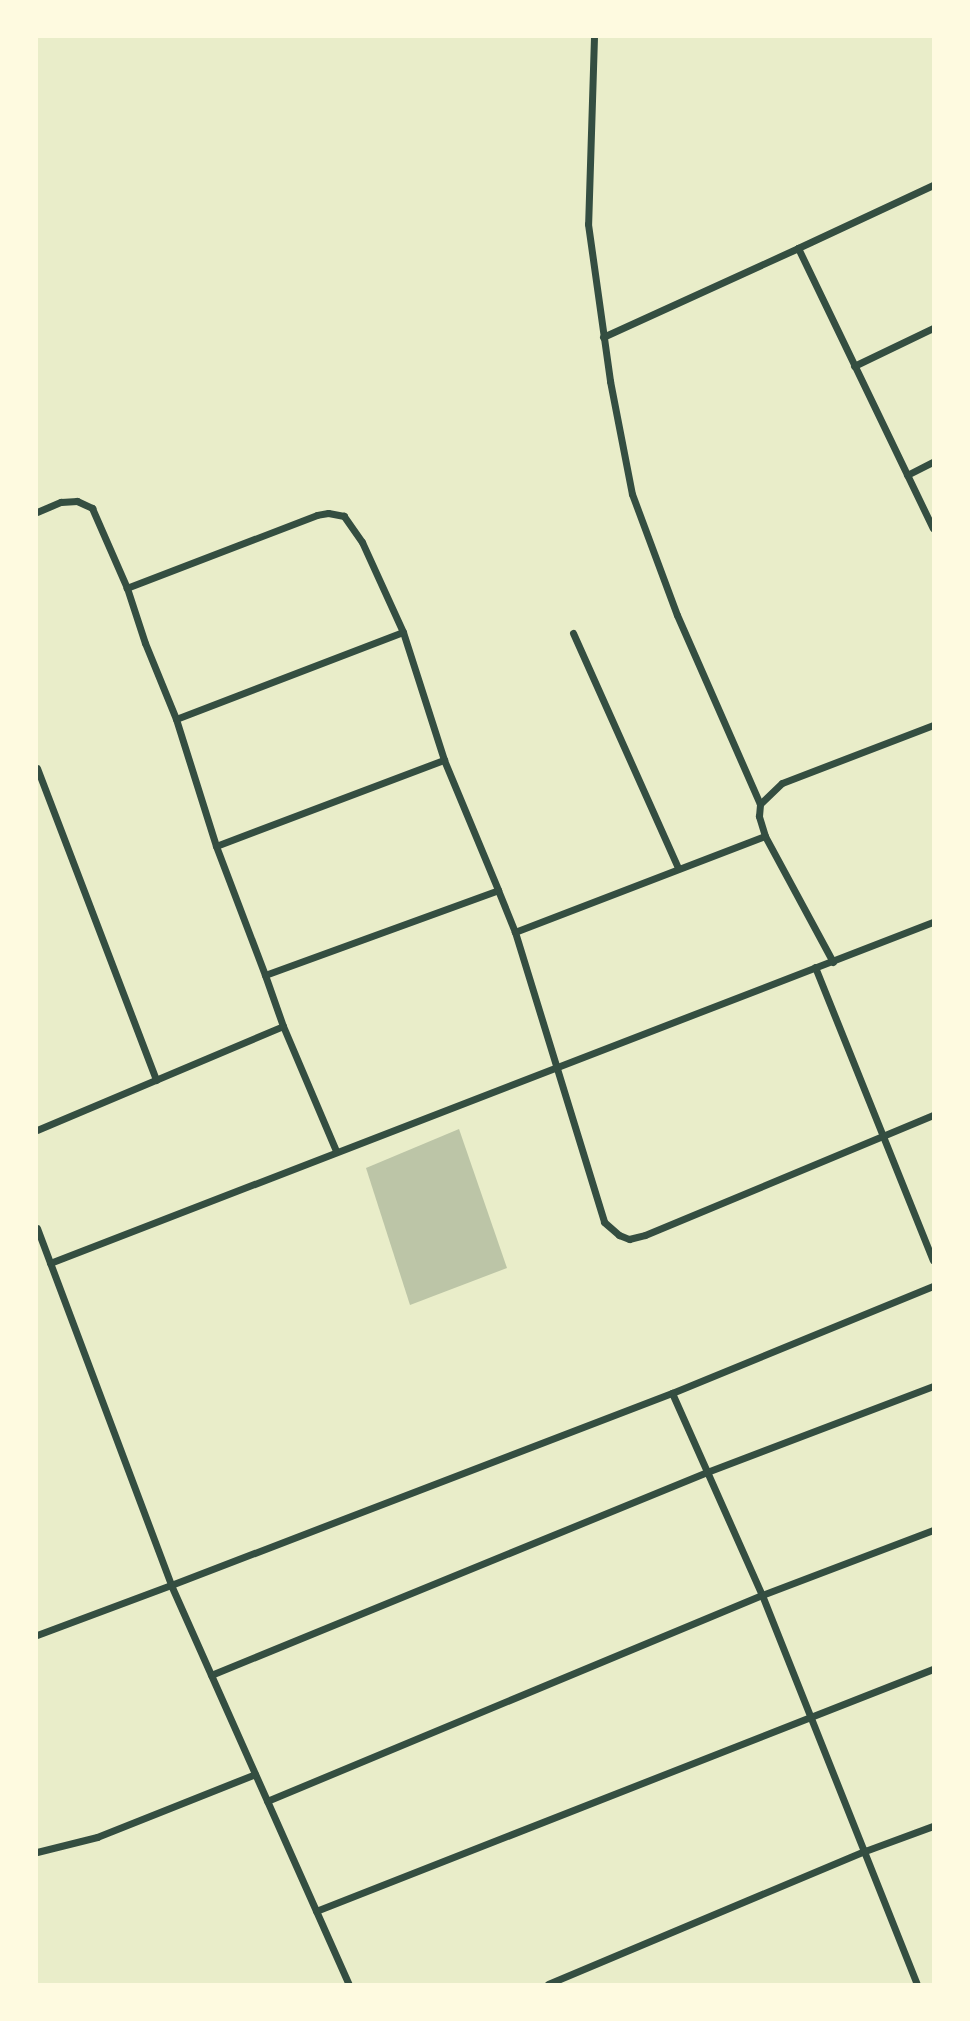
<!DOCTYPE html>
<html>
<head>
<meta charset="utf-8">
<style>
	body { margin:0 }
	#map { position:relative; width:970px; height:2021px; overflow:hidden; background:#e9edc9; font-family:Raleway,sans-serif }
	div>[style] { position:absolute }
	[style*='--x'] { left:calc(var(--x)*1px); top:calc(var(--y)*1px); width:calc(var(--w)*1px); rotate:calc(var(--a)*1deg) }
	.building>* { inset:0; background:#bcc5a7 }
	.minor>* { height:7px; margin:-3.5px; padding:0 3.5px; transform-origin:3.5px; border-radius:3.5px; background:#344e41 }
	span { translate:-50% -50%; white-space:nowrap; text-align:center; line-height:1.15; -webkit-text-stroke:5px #fefae0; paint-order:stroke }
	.frame { position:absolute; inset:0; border:38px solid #fefae0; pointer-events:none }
</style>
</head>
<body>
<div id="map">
	<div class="building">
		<i style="clip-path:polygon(459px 1129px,507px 1268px,410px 1305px,366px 1168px)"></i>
	</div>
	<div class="minor">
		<i style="--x:594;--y:37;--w:187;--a:91.8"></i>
		<i style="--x:588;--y:224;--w:159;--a:82"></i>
		<i style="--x:610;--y:381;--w:115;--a:79"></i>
		<i style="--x:632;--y:494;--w:129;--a:69.6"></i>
		<i style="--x:677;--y:615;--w:206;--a:66.3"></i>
		<i style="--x:933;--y:185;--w:149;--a:155"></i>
		<i style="--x:798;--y:248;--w:311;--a:64.3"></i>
		<i style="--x:603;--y:337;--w:214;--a:-24.5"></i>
		<i style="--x:854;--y:366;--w:88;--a:-25.7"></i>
		<i style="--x:907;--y:475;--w:29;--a:-27"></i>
		<i style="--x:37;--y:512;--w:26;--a:-23"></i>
		<i style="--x:61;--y:502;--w:16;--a:-4"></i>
		<i style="--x:77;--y:501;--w:17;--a:25"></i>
		<i style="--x:92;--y:508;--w:87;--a:66.4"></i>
		<i style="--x:403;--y:632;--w:134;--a:72.2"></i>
		<i style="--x:444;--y:760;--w:141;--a:67.4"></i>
		<i style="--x:573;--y:633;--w:257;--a:65.9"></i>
		<i style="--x:176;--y:719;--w:243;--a:-21"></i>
		<i style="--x:403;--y:632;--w:99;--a:-114.5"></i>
		<i style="--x:362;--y:542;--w:32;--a:-125"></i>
		<i style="--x:344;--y:516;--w:16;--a:-169"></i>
		<i style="--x:328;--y:513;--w:11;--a:170"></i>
		<i style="--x:317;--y:515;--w:204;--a:159"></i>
		<i style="--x:127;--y:588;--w:58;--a:71.9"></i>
		<i style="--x:145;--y:643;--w:82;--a:67.8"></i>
		<i style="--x:176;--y:719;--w:133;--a:72.5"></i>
		<i style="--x:216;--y:846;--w:138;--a:69.2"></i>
		<i style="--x:265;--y:975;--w:248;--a:-20"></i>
		<i style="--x:498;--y:890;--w:45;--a:68"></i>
		<i style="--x:37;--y:768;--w:334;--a:69.1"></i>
		<i style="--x:765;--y:836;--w:268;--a:159"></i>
		<i style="--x:515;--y:932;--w:303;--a:72.9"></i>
		<i style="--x:604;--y:1222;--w:20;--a:41"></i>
		<i style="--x:619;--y:1235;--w:11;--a:22"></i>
		<i style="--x:629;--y:1239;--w:16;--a:-14"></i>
		<i style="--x:645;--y:1235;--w:312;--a:-22.6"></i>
		<i style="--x:216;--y:846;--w:244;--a:-20.7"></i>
		<i style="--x:833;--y:962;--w:143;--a:-118.4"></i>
		<i style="--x:765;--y:836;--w:21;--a:-107"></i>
		<i style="--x:759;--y:816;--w:12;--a:-85"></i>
		<i style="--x:760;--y:804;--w:30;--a:-44"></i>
		<i style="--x:782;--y:783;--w:162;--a:-21"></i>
		<i style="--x:815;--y:967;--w:316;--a:68.1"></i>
		<i style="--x:265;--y:975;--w:54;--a:70.6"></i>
		<i style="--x:37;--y:1130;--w:267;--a:-22.9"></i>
		<i style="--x:283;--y:1026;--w:136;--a:67"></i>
		<i style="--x:37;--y:1228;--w:381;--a:69.4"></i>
		<i style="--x:171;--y:1585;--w:537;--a:-20.97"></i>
		<i style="--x:672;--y:1393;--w:282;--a:-22.3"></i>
		<i style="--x:50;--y:1263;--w:947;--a:-21.12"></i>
		<i style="--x:672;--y:1393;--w:221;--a:66"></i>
		<i style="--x:762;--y:1595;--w:419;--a:68.3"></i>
		<i style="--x:37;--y:1635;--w:143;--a:-20.5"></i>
		<i style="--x:171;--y:1585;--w:437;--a:66"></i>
		<i style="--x:211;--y:1675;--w:536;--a:-22.26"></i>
		<i style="--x:707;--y:1472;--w:242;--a:-20.8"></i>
		<i style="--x:267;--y:1801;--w:536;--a:-22.6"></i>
		<i style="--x:762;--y:1595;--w:183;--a:-20.8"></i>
		<i style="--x:37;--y:1852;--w:62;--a:-14"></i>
		<i style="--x:97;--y:1837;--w:170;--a:-21.7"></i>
		<i style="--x:316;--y:1911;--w:663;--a:-21.42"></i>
		<i style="--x:548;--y:1984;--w:344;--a:-22.8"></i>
		<i style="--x:865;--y:1851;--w:72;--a:-20.2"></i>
	</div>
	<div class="frame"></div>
</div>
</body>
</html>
